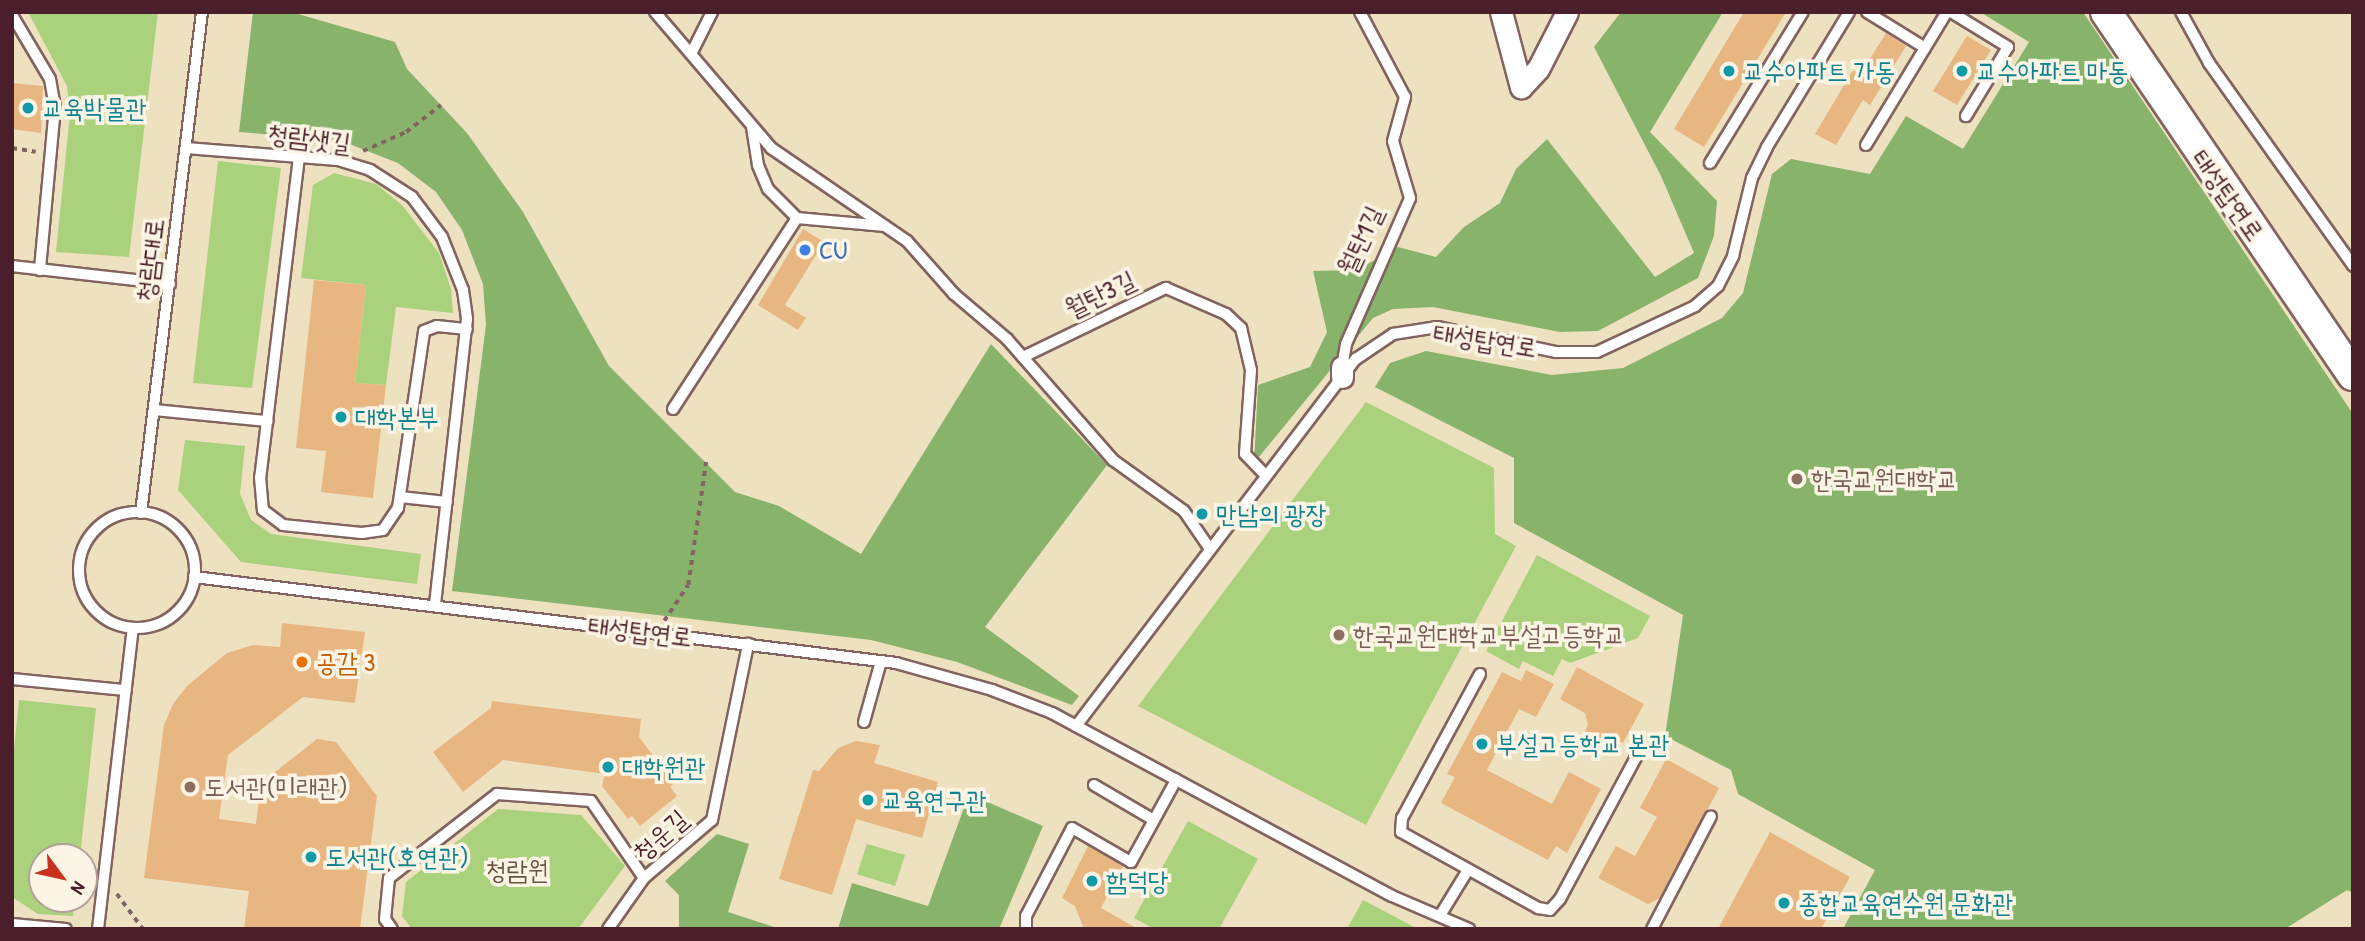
<!DOCTYPE html>
<html>
<head>
<meta charset="utf-8">
<style>
	body { margin:0 }
	#map { position:relative; width:2365px; height:941px; overflow:hidden; background:#ede1c0; font-family:"Patrick Hand","Poor Story",sans-serif }
	div>[style] { position:absolute }
	[style*='--x'] { left:calc(var(--x)*1px); top:calc(var(--y)*1px); width:calc(var(--w)*1px); rotate:calc(var(--a)*1deg) }
	.green>* { inset:0; background:#aad17b }
	.forest>* { inset:0; background:#87b36b }
	.building>* { inset:0; background:#e8b680 }
	.path>* { height:3.5px; margin-top:-1.75px; transform-origin:0; background:repeating-linear-gradient(90deg,#83635f 0 5px,transparent 0 10px) }
	.roads { filter:drop-shadow(2px 0 #83635f) drop-shadow(-2px 0 #83635f) drop-shadow(0 2px #83635f) drop-shadow(0 -2px #83635f) }
	.service>* { height:10px; margin:-5px; padding:0 5px; transform-origin:5px; border-radius:5px; background:#fff }
	.service>.ring { margin:-5px; padding:0; box-sizing:content-box; background:none; border:10px solid #fff; border-radius:50% }
	.minor>* { height:21px; margin:-10.5px; padding:0 10.5px; transform-origin:10.5px; border-radius:10.5px; background:#fff }
	.secondary>* { height:30px; margin:-15px; padding:0 15px; transform-origin:15px; border-radius:15px; background:#fff }
	.dots>* { width:19px; height:19px; translate:-50% -50%; box-sizing:border-box; border:4px solid #fcf5e5; border-radius:50% }
	span { translate:-50% -50%; white-space:nowrap; text-align:center; line-height:1.15; -webkit-text-stroke:7px #fcf5e5; paint-order:stroke }
	.culture-label { font-size:26px; color:#0d838f }
	.left { translate:0 -50%; text-align:left }
	.street-label { font-size:26px; color:#4a1f2b }
	.shop-label { font-size:26px; color:#366cbe }
	.education-label { font-size:26px; color:#785e54 }
	.food-label { font-size:26px; color:#c56008 }
	.park-label { font-size:26px; color:#675443 }
	.frame { position:absolute; inset:0; border:14px solid #4a1f2b; pointer-events:none }
	.north { position:absolute; left:28px; top:843px; width:70px; height:70px; box-sizing:border-box; background:#fcf5e5; border:2px solid #b59f9b; border-radius:50%; rotate:123deg; font-size:19px; font-weight:700; line-height:28px; text-align:center; color:#4a1f2b }
	.north::after { content:''; display:block; margin:auto; width:24px; height:32px; background:#c8321e; clip-path:polygon(50% 0,100% 100%,50% 72%,0 100%) }
</style>
</head>
<body>
<div id="map">
	<div class="green">
		<i style="clip-path:polygon(28px 12px,158px 12px,129px 257px,56px 252px,70px 114px,67px 86px)"></i>
		<i style="clip-path:polygon(218px 161px,281px 168px,252px 388px,193px 383px)"></i>
		<i style="clip-path:polygon(334px 173px,376px 184px,402px 205px,439px 253px,451px 289px,453px 313px,396px 307px,386px 385px,355px 383px,366px 285px,301px 278px,313px 185px)"></i>
		<i style="clip-path:polygon(1366px 402px,1494px 468px,1495px 534px,1516px 546px,1366px 825px,1138px 706px)"></i>
		<i style="clip-path:polygon(185px 440px,245px 446px,240px 494px,251px 520px,271px 534px,421px 554px,417px 584px,241px 562px,178px 490px)"></i>
		<i style="clip-path:polygon(1537px 555px,1650px 616px,1638px 638px,1570px 663px,1562px 659px,1553px 676px,1523px 661px,1519px 669px,1486px 651px)"></i>
		<i style="clip-path:polygon(19px 700px,96px 708px,80px 857px,42px 857px,42px 899px,75px 899px,73px 916px,38px 914px,12px 897px,12px 770px)"></i>
		<i style="clip-path:polygon(498px 809px,581px 815px,625px 866px,578px 929px,412px 929px,402px 916px,406px 882px)"></i>
		<i style="clip-path:polygon(1188px 821px,1258px 859px,1219px 929px,1154px 929px,1134px 918px)"></i>
		<i style="clip-path:polygon(867px 844px,905px 855px,895px 886px,857px 874px)"></i>
		<i style="clip-path:polygon(1363px 900px,1418px 929px,1347px 929px)"></i>
	</div>
	<div class="forest">
		<i style="clip-path:polygon(253px 12px,291px 12px,395px 42px,407px 69px,467px 133px,523px 212px,609px 366px,735px 492px,779px 506px,861px 554px,991px 344px,1107px 465px,985px 627px,1079px 696px,1072px 705px,957px 662px,871px 640px,452px 591px,486px 325px,483px 284px,462px 230px,436px 192px,398px 163px,339px 140px,239px 132px)"></i>
		<i style="clip-path:polygon(1621px 12px,1723px 12px,1650px 132px,1717px 201px,1714px 236px,1698px 278px,1598px 331px,1560px 332px,1433px 307px,1393px 309px,1373px 318px,1254px 463px,1258px 385px,1310px 367px,1327px 332px,1313px 271px,1357px 270px,1398px 247px,1436px 257px,1464px 227px,1500px 203px,1516px 169px,1547px 139px,1655px 277px,1694px 253px,1661px 176px,1594px 47px)"></i>
		<i style="clip-path:polygon(1980px 12px,2083px 12px,2353px 414px,2353px 893px,2347px 890px,2285px 929px,1843px 929px,1875px 870px,1738px 794px,1731px 770px,1665px 736px,1683px 615px,1514px 523px,1514px 458px,1375px 387px,1390px 363px,1426px 351px,1552px 375px,1623px 368px,1722px 318px,1743px 293px,1772px 174px,1791px 159px,1870px 174px,1906px 116px,1963px 149px,2029px 42px)"></i>
		<i style="clip-path:polygon(969px 794px,1043px 826px,999px 929px,838px 929px,852px 883px,928px 906px)"></i>
		<i style="clip-path:polygon(717px 834px,749px 844px,728px 912px,780px 929px,679px 929px,679px 895px,665px 881px)"></i>
	</div>
	<div class="building">
		<i style="clip-path:polygon(1744px 12px,1786px 12px,1704px 147px,1674px 129px)"></i>
		<i style="clip-path:polygon(1886px 33px,1906px 46px,1870px 105px,1863px 100px,1836px 145px,1815px 134px,1853px 70px,1860px 75px)"></i>
		<i style="clip-path:polygon(1967px 36px,1991px 50px,1957px 105px,1933px 91px)"></i>
		<i style="clip-path:polygon(12px 83px,43px 86px,41px 133px,12px 129px)"></i>
		<i style="clip-path:polygon(803px 229px,824px 242px,785px 305px,806px 318px,798px 330px,758px 305px)"></i>
		<i style="clip-path:polygon(314px 280px,366px 285px,355px 383px,386px 385px,373px 498px,321px 492px,326px 451px,296px 448px)"></i>
		<i style="clip-path:polygon(282px 623px,365px 632px,355px 703px,303px 697px,228px 755px,219px 819px,256px 824px,261px 783px,317px 739px,336px 742px,377px 796px,360px 929px,244px 929px,249px 891px,144px 878px,164px 725px,173px 704px,187px 686px,227px 653px,253px 645px,280px 647px)"></i>
		<i style="clip-path:polygon(1577px 667px,1644px 704px,1623px 743px,1616px 740px,1609px 752px,1582px 738px,1588px 725px,1585px 713px,1560px 699px)"></i>
		<i style="clip-path:polygon(1526px 670px,1554px 684px,1536px 717px,1519px 709px,1487px 770px,1552px 804px,1569px 772px,1601px 789px,1567px 853px,1556px 846px,1548px 860px,1441px 803px,1455px 777px,1447px 774px,1502px 672px,1521px 681px)"></i>
		<i style="clip-path:polygon(492px 701px,641px 719px,639px 737px,674px 783px,670px 787px,677px 796px,640px 826px,632px 816px,628px 819px,602px 786px,605px 774px,503px 760px,463px 792px,433px 752px,491px 708px)"></i>
		<i style="clip-path:polygon(856px 741px,880px 745px,874px 763px,938px 782px,922px 838px,856px 819px,832px 895px,779px 879px,813px 770px,819px 771px,838px 748px)"></i>
		<i style="clip-path:polygon(1666px 759px,1719px 788px,1660px 898px,1648px 904px,1598px 878px,1616px 846px,1635px 856px,1657px 817px,1640px 808px)"></i>
		<i style="clip-path:polygon(1770px 832px,1850px 877px,1821px 929px,1718px 929px)"></i>
		<i style="clip-path:polygon(1088px 846px,1123px 866px,1101px 908px,1138px 929px,1084px 929px,1075px 906px,1062px 898px)"></i>
	</div>
	<div class="path">
		<i style="--x:12;--y:148;--w:24;--a:9"></i>
		<i style="--x:363;--y:151;--w:47;--a:-23.8"></i>
		<i style="--x:406;--y:132;--w:44;--a:-37.6"></i>
		<i style="--x:664;--y:621;--w:43;--a:-56.3"></i>
		<i style="--x:688;--y:585;--w:124;--a:-81.7"></i>
		<i style="--x:117;--y:894;--w:44;--a:53.4"></i>
	</div>
	<div class="roads">
		<div class="service">
			<i style="--x:655;--y:12;--w:179;--a:49.5"></i>
			<i style="--x:771;--y:148;--w:165;--a:34.4"></i>
			<i style="--x:907;--y:241;--w:71;--a:48.4"></i>
			<i style="--x:954;--y:294;--w:70;--a:40.3"></i>
			<i style="--x:1007;--y:339;--w:161;--a:48.8"></i>
			<i style="--x:1113;--y:460;--w:87;--a:35.7"></i>
			<i style="--x:1184;--y:511;--w:46;--a:55.6"></i>
			<i style="--x:1867;--y:12;--w:68;--a:31.8"></i>
			<i style="--x:1951;--y:12;--w:67;--a:31.6"></i>
			<i style="--x:2008;--y:47;--w:81;--a:121.3"></i>
			<i style="--x:2181;--y:12;--w:58;--a:61.2"></i>
			<i style="--x:2209;--y:63;--w:249;--a:54.6"></i>
			<i style="--x:12;--y:15;--w:74;--a:59.3"></i>
			<i style="--x:50;--y:79;--w:28;--a:80"></i>
			<i style="--x:55;--y:107;--w:164;--a:95.3"></i>
			<i style="--x:692;--y:52;--w:45;--a:-63.4"></i>
			<i style="--x:1866;--y:145;--w:156;--a:-58.7"></i>
			<i style="--x:186;--y:148;--w:152;--a:4.5"></i>
			<i style="--x:338;--y:160;--w:34;--a:17"></i>
			<i style="--x:370;--y:170;--w:50;--a:32.7"></i>
			<i style="--x:412;--y:197;--w:50;--a:53.1"></i>
			<i style="--x:442;--y:237;--w:57;--a:68.4"></i>
			<i style="--x:463;--y:290;--w:29;--a:82"></i>
			<i style="--x:467;--y:319;--w:289;--a:96.4"></i>
			<i style="--x:299;--y:157;--w:322;--a:96.9"></i>
			<i style="--x:260;--y:477;--w:33;--a:85"></i>
			<i style="--x:263;--y:510;--w:25;--a:37"></i>
			<i style="--x:283;--y:525;--w:79;--a:5.8"></i>
			<i style="--x:362;--y:533;--w:21;--a:-8"></i>
			<i style="--x:383;--y:530;--w:27;--a:-56"></i>
			<i style="--x:398;--y:508;--w:179;--a:-81.6"></i>
			<i style="--x:424;--y:331;--w:14;--a:-21"></i>
			<i style="--x:437;--y:326;--w:30;--a:6"></i>
			<i style="--x:1710;--y:163;--w:177;--a:-58.4"></i>
			<i style="--x:797;--y:218;--w:88;--a:5.2"></i>
			<i style="--x:12;--y:266;--w:159;--a:6.5"></i>
			<i style="--x:1023;--y:357;--w:159;--a:-25.8"></i>
			<i style="--x:1166;--y:288;--w:65;--a:23.4"></i>
			<i style="--x:1226;--y:314;--w:21;--a:43"></i>
			<i style="--x:1241;--y:328;--w:43;--a:76.6"></i>
			<i style="--x:1251;--y:370;--w:84;--a:94.1"></i>
			<i style="--x:1245;--y:454;--w:30;--a:46"></i>
			<i style="--x:1342;--y:367;--w:23;--a:-80"></i>
			<i style="--x:1346;--y:344;--w:159;--a:-66.3"></i>
			<i style="--x:1410;--y:198;--w:59;--a:-106.6"></i>
			<i style="--x:1393;--y:141;--w:46;--a:-74.7"></i>
			<i style="--x:1405;--y:97;--w:96;--a:-117.9"></i>
			<i style="--x:673;--y:409;--w:228;--a:-57"></i>
			<i style="--x:797;--y:218;--w:41;--a:-135"></i>
			<i style="--x:768;--y:189;--w:26;--a:-113"></i>
			<i style="--x:758;--y:165;--w:38;--a:-99"></i>
			<i style="--x:154;--y:410;--w:114;--a:5.6"></i>
			<i style="--x:400;--y:497;--w:47;--a:6.1"></i>
			<i class="ring" style="left:79px;top:512px;width:106px;height:106px"></i>
			<i style="--x:141;--y:513;--w:505;--a:-83.06"></i>
			<i style="--x:194;--y:577;--w:707;--a:6.98"></i>
			<i style="--x:896;--y:663;--w:100;--a:15.7"></i>
			<i style="--x:992;--y:690;--w:64;--a:21"></i>
			<i style="--x:1052;--y:713;--w:386;--a:28.3"></i>
			<i style="--x:1392;--y:896;--w:84;--a:23.2"></i>
			<i style="--x:1480;--y:674;--w:164;--a:118.4"></i>
			<i style="--x:1402;--y:818;--w:14;--a:94"></i>
			<i style="--x:1401;--y:832;--w:157;--a:29"></i>
			<i style="--x:1538;--y:908;--w:12;--a:9"></i>
			<i style="--x:1550;--y:910;--w:15;--a:-48"></i>
			<i style="--x:1560;--y:899;--w:169;--a:-61.8"></i>
			<i style="--x:12;--y:679;--w:114;--a:5.6"></i>
			<i style="--x:864;--y:722;--w:63;--a:-74.4"></i>
			<i style="--x:1076;--y:726;--w:462;--a:-52.7"></i>
			<i style="--x:1356;--y:359;--w:45;--a:-34"></i>
			<i style="--x:1393;--y:334;--w:45;--a:-9"></i>
			<i style="--x:1437;--y:327;--w:122;--a:11.9"></i>
			<i style="--x:1556;--y:352;--w:41;--a:0"></i>
			<i style="--x:1597;--y:352;--w:108;--a:-25.1"></i>
			<i style="--x:1695;--y:306;--w:30;--a:-41"></i>
			<i style="--x:1718;--y:286;--w:34;--a:-63"></i>
			<i style="--x:1733;--y:256;--w:80;--a:-76.3"></i>
			<i style="--x:1752;--y:178;--w:34;--a:-64"></i>
			<i style="--x:1767;--y:147;--w:158;--a:-58.7"></i>
			<i style="--x:1094;--y:785;--w:69;--a:30.3"></i>
			<i style="--x:1441;--y:914;--w:52;--a:-58.5"></i>
			<i style="--x:12;--y:924;--w:54;--a:5.3"></i>
			<i style="--x:98;--y:929;--w:303;--a:-83.4"></i>
			<i style="--x:392;--y:929;--w:12;--a:-125"></i>
			<i style="--x:385;--y:919;--w:41;--a:-84.4"></i>
			<i style="--x:389;--y:878;--w:137;--a:-37.9"></i>
			<i style="--x:497;--y:794;--w:94;--a:4.3"></i>
			<i style="--x:591;--y:801;--w:93;--a:55.5"></i>
			<i style="--x:608;--y:929;--w:62;--a:-54.8"></i>
			<i style="--x:644;--y:878;--w:89;--a:-40.5"></i>
			<i style="--x:712;--y:820;--w:180;--a:-78.4"></i>
			<i style="--x:1026;--y:929;--w:13;--a:-90"></i>
			<i style="--x:1026;--y:916;--w:99;--a:-62.4"></i>
			<i style="--x:1072;--y:828;--w:68;--a:30"></i>
			<i style="--x:1131;--y:862;--w:94;--a:-61.2"></i>
			<i style="--x:1652;--y:929;--w:127;--a:-62.4"></i>
		</div>
		<div class="minor">
			<i style="--x:1501;--y:12;--w:78;--a:75.1"></i>
			<i style="--x:1521;--y:87;--w:25;--a:-47"></i>
			<i style="--x:1538;--y:69;--w:64;--a:-63"></i>
			<i style="--x:1342;--y:367;--w:10;--a:90"></i>
		</div>
		<div class="secondary">
			<i style="--x:2106;--y:12;--w:439;--a:55.8"></i>
		</div>
	</div>
	<div class="dots">
		<i style="left:1729px;top:71px;background:#0f9aa8"></i>
		<i style="left:1962px;top:71px;background:#0f9aa8"></i>
		<i style="left:28px;top:108px;background:#0f9aa8"></i>
		<i style="left:805px;top:250px;background:#3f7fe0"></i>
		<i style="left:341px;top:417px;background:#0f9aa8"></i>
		<i style="left:1797px;top:479px;background:#8d6e63"></i>
		<i style="left:1202px;top:514px;background:#0f9aa8"></i>
		<i style="left:1339px;top:635px;background:#8d6e63"></i>
		<i style="left:302px;top:662px;background:#e8710a"></i>
		<i style="left:1482px;top:744px;background:#0f9aa8"></i>
		<i style="left:608px;top:767px;background:#0f9aa8"></i>
		<i style="left:190px;top:787px;background:#8d6e63"></i>
		<i style="left:868px;top:800px;background:#0f9aa8"></i>
		<i style="left:311px;top:857px;background:#0f9aa8"></i>
		<i style="left:1092px;top:881px;background:#0f9aa8"></i>
		<i style="left:1784px;top:903px;background:#0f9aa8"></i>
	</div>
	<div class="culture-label">
		<span class="left" style="left:1743px;top:71px">교수아파트 가동</span>
		<span class="left" style="left:1976px;top:71px">교수아파트 마동</span>
		<span class="left" style="left:42px;top:108px">교육박물관</span>
		<span class="left" style="left:355px;top:417px">대학본부</span>
		<span class="left" style="left:1216px;top:514px">만남의 광장</span>
		<span class="left" style="left:1496px;top:744px">부설고등학교 본관</span>
		<span class="left" style="left:622px;top:767px">대학원관</span>
		<span class="left" style="left:882px;top:800px">교육연구관</span>
		<span class="left" style="left:325px;top:857px">도서관(호연관)</span>
		<span class="left" style="left:1106px;top:881px">함덕당</span>
		<span class="left" style="left:1798px;top:903px">종합교육연수원 문화관</span>
	</div>
	<div class="street-label">
		<span style="left:309px;top:138px;rotate:7deg">청람샛길</span>
		<span style="left:2228px;top:195px;rotate:55deg">태성탑연로</span>
		<span style="left:1360px;top:240px;rotate:-65deg">월탄1길</span>
		<span style="left:150px;top:260px;rotate:-83deg">청람대로</span>
		<span style="left:1100px;top:294px;rotate:-26deg">월탄3길</span>
		<span style="left:1485px;top:340px;rotate:9deg">태성탑연로</span>
		<span style="left:640px;top:631px;rotate:7deg">태성탑연로</span>
		<span style="left:660px;top:835px;rotate:-41deg">청운길</span>
	</div>
	<div class="shop-label">
		<span class="left" style="left:819px;top:250px">CU</span>
	</div>
	<div class="education-label">
		<span class="left" style="left:1811px;top:479px">한국교원대학교</span>
		<span class="left" style="left:1353px;top:635px">한국교원대학교부설고등학교</span>
		<span class="left" style="left:204px;top:787px">도서관(미래관)</span>
	</div>
	<div class="food-label">
		<span class="left" style="left:316px;top:662px">공감 3</span>
	</div>
	<div class="park-label">
		<span style="left:517px;top:870px">청람원</span>
	</div>
	<div class="frame"></div>
	<div class="north">N</div>
</div>
</body>
</html>
